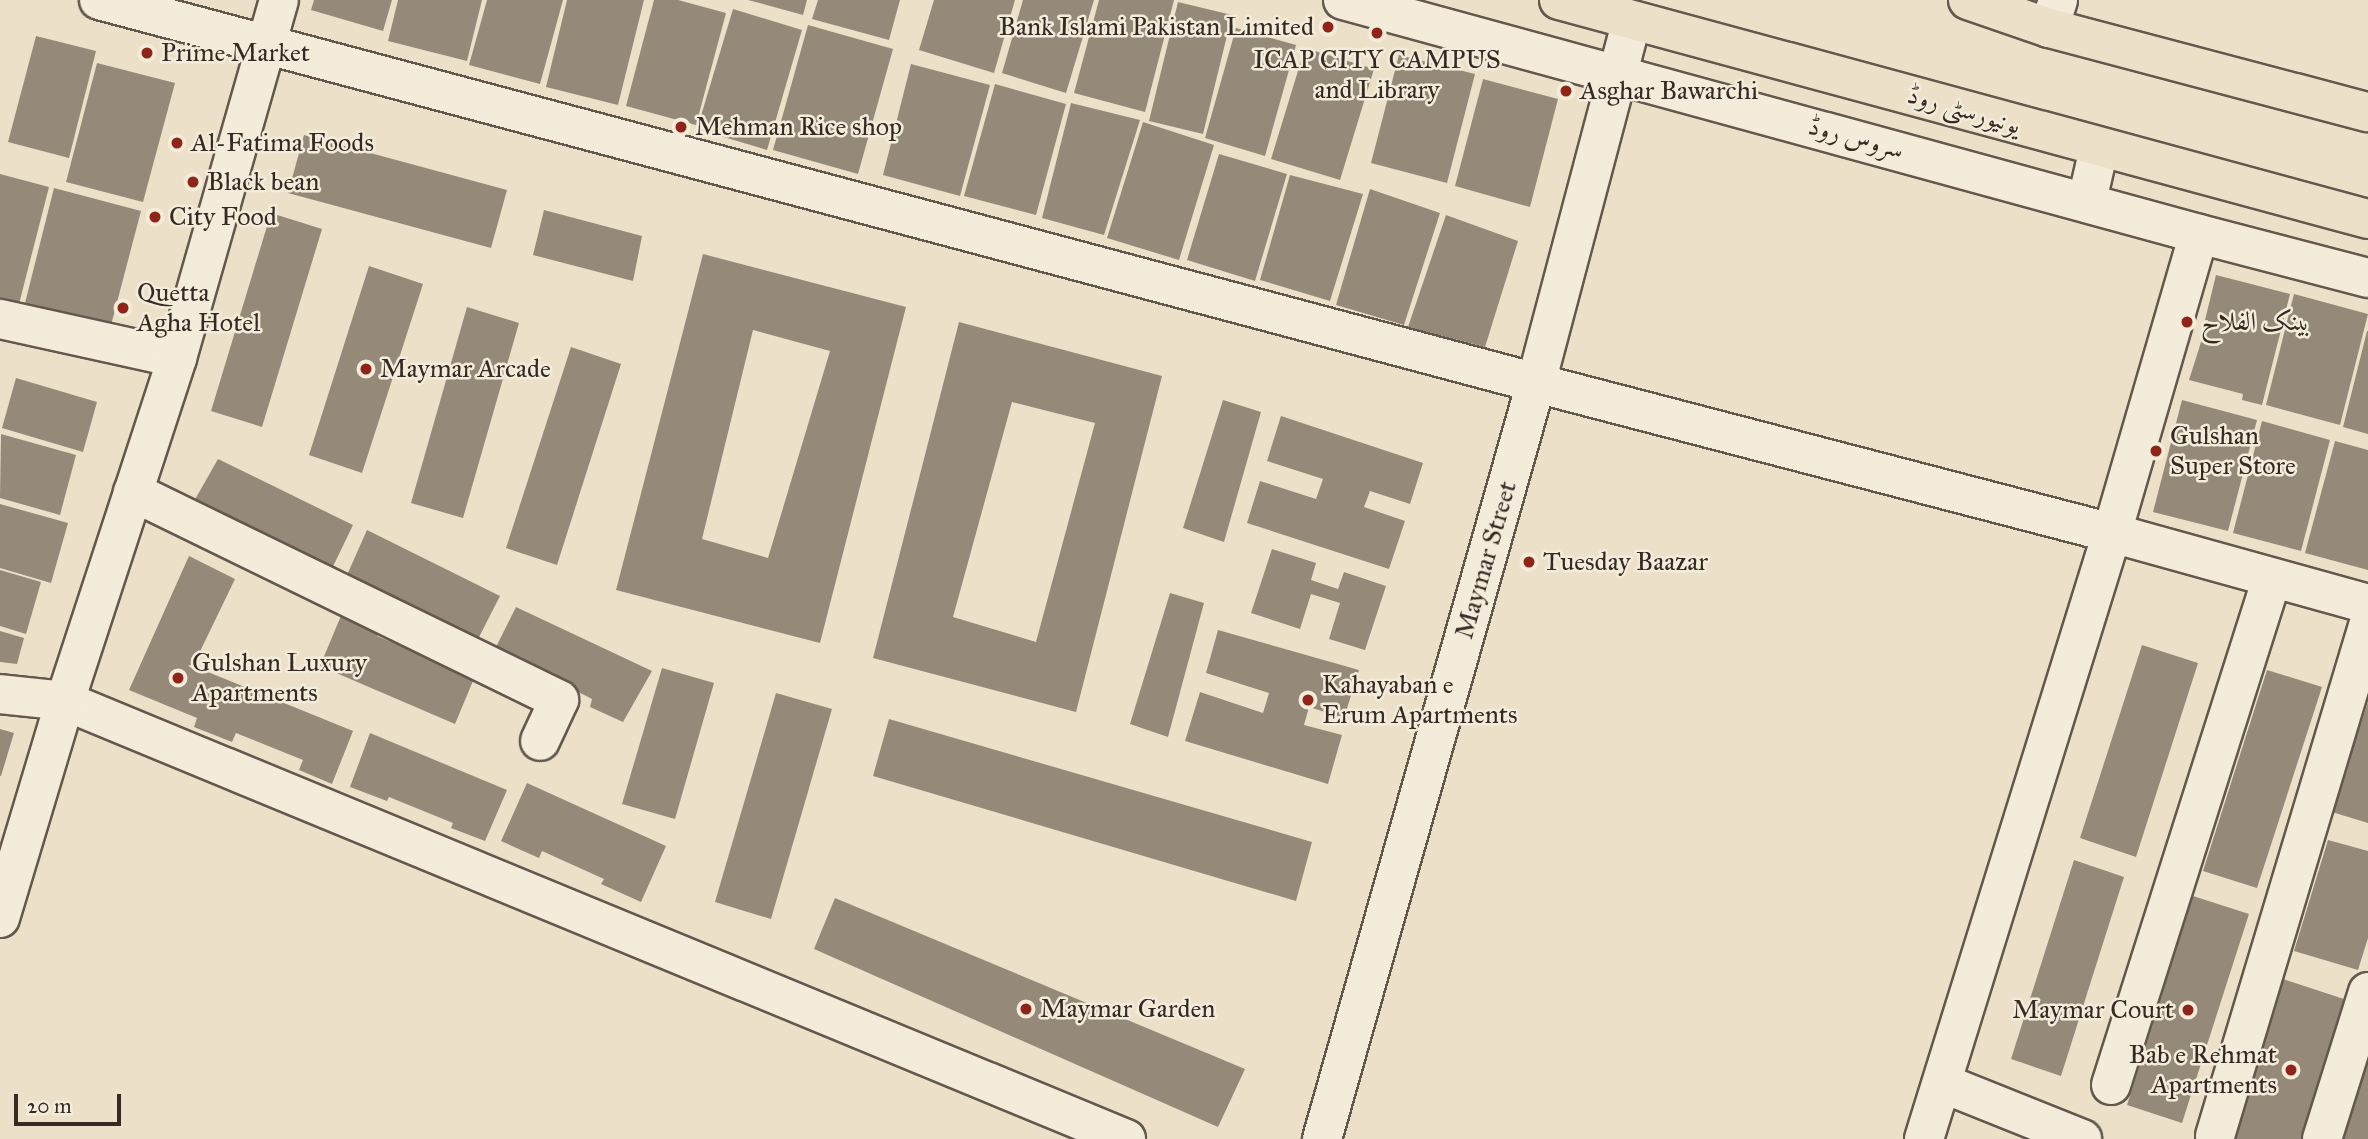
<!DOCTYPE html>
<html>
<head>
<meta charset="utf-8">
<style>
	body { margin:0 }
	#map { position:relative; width:2368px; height:1139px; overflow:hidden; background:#ece1c8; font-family:"IM FELL Great Primer",Amiri,serif }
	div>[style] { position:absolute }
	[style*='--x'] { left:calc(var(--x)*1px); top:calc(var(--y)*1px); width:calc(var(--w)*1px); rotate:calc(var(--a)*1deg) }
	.building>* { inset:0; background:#95897a }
	.roads { filter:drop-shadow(2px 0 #64584e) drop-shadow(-2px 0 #64584e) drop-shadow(0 2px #64584e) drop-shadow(0 -2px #64584e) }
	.minor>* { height:38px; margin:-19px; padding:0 19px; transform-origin:19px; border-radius:19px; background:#f3ecdb }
	.major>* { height:38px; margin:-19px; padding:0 19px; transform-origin:19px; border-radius:19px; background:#ece1c8 }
	.dots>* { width:19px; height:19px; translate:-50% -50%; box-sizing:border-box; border:4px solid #f3ecdb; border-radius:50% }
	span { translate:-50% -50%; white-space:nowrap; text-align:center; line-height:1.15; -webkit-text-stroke:5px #f3ecdb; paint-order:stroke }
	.poi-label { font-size:26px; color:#372a25 }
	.right { translate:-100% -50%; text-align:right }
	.left { translate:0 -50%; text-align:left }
	.street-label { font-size:26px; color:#372a25 }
	.scale { position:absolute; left:14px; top:1094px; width:107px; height:32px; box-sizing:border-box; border:4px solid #372a25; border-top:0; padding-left:9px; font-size:21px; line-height:24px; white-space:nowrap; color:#372a25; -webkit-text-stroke:5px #f3ecdb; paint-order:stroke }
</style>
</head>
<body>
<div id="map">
	<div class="building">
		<i style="clip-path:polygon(314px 0,392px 0,383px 31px,311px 10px)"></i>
		<i style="clip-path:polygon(398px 0,482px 0,467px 61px,388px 41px)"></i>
		<i style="clip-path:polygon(487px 0,563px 0,540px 84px,469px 65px)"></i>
		<i style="clip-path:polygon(567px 0,644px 0,618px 105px,546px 87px)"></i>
		<i style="clip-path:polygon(654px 0,678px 0,726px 13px,696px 125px,626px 106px)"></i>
		<i style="clip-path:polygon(748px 0,807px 0,803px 15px)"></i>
		<i style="clip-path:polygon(818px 0,900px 0,889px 40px,812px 19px)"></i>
		<i style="clip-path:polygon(934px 0,1015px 0,994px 73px,919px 50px)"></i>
		<i style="clip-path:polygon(1023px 0,1094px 0,1066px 93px,1002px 73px)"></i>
		<i style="clip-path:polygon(1099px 0,1174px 0,1145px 112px,1074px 93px)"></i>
		<i style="clip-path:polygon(1178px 2px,1232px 15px,1203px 134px,1149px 121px)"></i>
		<i style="clip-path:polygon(733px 9px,802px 30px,767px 150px,697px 129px)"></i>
		<i style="clip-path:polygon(808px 25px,893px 49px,858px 174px,773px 150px)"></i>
		<i style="clip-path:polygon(1236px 28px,1296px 45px,1265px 156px,1205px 138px)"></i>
		<i style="clip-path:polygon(36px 36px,96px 51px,69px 158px,8px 142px)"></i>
		<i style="clip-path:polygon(1305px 48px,1374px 69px,1340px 180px,1271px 159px)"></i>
		<i style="clip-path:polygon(1399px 55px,1475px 74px,1447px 183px,1371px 163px)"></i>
		<i style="clip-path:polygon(97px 63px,175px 83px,143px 202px,66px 182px)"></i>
		<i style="clip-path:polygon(911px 64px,990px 85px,960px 196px,883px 175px)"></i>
		<i style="clip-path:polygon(1483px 79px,1558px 99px,1530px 207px,1455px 186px)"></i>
		<i style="clip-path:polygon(995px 84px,1066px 104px,1036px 215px,964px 196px)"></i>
		<i style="clip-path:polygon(1071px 103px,1140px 120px,1104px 235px,1042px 218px)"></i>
		<i style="clip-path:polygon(1143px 122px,1214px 145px,1179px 260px,1107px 238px)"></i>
		<i style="clip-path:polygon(304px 135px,507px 190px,491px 248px,288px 193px)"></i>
		<i style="clip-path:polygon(1219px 154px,1287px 174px,1255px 281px,1187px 260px)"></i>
		<i style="clip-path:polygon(0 174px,49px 187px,18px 308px,0 303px)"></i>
		<i style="clip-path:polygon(1290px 175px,1363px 194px,1330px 301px,1260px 280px)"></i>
		<i style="clip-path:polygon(54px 188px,141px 211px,110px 329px,24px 307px)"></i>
		<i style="clip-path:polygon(1370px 189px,1440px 213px,1404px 325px,1336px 305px)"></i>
		<i style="clip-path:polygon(544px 210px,642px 236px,633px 281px,533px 255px)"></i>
		<i style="clip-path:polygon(271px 213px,322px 229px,262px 427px,211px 411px)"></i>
		<i style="clip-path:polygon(1446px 215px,1518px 241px,1485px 347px,1408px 327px)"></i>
		<i style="clip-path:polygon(evenodd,703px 254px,906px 307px,820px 643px,616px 590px,703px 254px,753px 330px,830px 351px,768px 558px,702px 539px,753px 330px)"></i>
		<i style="clip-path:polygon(369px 266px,423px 284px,362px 473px,309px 455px)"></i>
		<i style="clip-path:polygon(2216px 275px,2290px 294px,2262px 405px,2242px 400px,2243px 394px,2189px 380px,2208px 320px,2205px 320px)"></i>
		<i style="clip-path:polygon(2294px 294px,2368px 314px,2340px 425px,2266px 405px)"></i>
		<i style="clip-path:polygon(467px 307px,519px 323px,463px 518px,411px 503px)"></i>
		<i style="clip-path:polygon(evenodd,959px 322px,1162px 376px,1076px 712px,873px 658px,959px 322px,1012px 402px,1095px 423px,1036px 642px,953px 617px,1012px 402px)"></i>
		<i style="clip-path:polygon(2367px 331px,2368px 331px,2368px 434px,2343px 427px)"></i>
		<i style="clip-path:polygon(571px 347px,621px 364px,557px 565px,506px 548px)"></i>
		<i style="clip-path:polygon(16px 378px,97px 402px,83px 452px,2px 428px)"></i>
		<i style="clip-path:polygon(1223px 400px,1261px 412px,1224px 542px,1183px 528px)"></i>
		<i style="clip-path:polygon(2182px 400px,2257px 420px,2228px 531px,2153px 512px)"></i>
		<i style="clip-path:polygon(1281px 416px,1423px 463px,1410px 504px,1370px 491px,1364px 507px,1405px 521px,1389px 569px,1247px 523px,1260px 481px,1316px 499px,1323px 479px,1267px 461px)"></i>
		<i style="clip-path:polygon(2262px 421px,2330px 440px,2301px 551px,2233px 533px)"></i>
		<i style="clip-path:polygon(1px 434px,76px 455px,60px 515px,0 498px)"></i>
		<i style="clip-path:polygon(2335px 441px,2368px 450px,2368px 570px,2305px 553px)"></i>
		<i style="clip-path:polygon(218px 459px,353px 525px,326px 581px,189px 510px)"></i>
		<i style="clip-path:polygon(0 504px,68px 523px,51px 583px,0 568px)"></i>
		<i style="clip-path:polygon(367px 530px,500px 596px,474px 647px,343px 584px)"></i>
		<i style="clip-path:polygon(1272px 549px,1316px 563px,1311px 580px,1338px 589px,1344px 572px,1386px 586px,1365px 650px,1329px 639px,1340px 603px,1311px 594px,1300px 629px,1251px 613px)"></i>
		<i style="clip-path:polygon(189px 556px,235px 579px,193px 666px,353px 731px,332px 784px,299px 770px,303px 760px,236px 733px,232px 742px,194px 727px,197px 718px,129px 690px)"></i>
		<i style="clip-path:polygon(0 570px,41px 582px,26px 634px,0 626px)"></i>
		<i style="clip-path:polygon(1170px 593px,1204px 603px,1168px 737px,1130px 724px)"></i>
		<i style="clip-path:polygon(516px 607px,652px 671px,623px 722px,590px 707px,592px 699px,528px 666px,492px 655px)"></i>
		<i style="clip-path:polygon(343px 611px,381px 628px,377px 636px,443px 664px,478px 669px,455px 724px,320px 666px)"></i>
		<i style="clip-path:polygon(1218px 630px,1359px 670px,1344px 718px,1309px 707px,1304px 725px,1342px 735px,1328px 784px,1185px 741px,1200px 692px,1263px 713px,1269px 693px,1206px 673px)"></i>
		<i style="clip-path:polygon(0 631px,24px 638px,17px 664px,0 662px)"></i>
		<i style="clip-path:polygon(2142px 645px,2198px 663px,2136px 857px,2080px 838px)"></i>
		<i style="clip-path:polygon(662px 668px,714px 683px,675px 819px,622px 804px)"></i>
		<i style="clip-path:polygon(2267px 670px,2322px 687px,2257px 888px,2203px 871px)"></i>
		<i style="clip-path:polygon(776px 693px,832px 709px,771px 919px,715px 902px)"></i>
		<i style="clip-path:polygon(2368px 702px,2368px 823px,2332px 812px)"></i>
		<i style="clip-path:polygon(889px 719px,1312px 842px,1296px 901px,873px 776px)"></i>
		<i style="clip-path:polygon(0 729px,14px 733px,1px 776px,0 776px)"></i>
		<i style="clip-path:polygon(370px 733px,507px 790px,485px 841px,451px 828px,453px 823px,389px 797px,387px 801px,350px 787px)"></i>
		<i style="clip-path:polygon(527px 783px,666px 846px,641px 902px,601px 884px,604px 879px,542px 851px,539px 858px,501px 841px)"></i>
		<i style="clip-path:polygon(2328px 840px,2368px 851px,2368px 938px,2358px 970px,2294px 951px)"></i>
		<i style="clip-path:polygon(2074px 860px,2124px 877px,2061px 1076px,2011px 1059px)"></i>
		<i style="clip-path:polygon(2193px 896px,2249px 914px,2182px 1123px,2127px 1105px)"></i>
		<i style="clip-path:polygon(835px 898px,1245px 1069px,1218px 1127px,814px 949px)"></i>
		<i style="clip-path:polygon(2283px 979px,2350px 1001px,2306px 1139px,2232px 1139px)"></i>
		<i style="clip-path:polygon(2368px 1043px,2368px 1139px,2337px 1139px)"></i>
	</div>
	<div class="roads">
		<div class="minor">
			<i style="--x:99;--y:0;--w:1487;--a:14.92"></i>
			<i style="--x:1536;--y:383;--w:595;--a:14.6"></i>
			<i style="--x:2112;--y:533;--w:266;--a:15.5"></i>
			<i style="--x:1343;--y:0;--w:887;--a:15.29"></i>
			<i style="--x:2199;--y:234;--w:175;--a:14.6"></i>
			<i style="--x:2049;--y:28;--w:29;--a:-72"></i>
			<i style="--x:2087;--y:201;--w:54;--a:-77.2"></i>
			<i style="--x:0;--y:319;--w:181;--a:12.4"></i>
			<i style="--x:133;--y:492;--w:474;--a:26"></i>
			<i style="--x:559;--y:700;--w:45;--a:114.9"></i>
			<i style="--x:0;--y:694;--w:65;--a:6.1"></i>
			<i style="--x:65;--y:701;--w:1148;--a:22.43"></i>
			<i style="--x:0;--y:918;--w:227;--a:-73.3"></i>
			<i style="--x:65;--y:701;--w:361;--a:-71.9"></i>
			<i style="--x:177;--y:358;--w:372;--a:-74.1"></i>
			<i style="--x:1942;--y:1083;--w:151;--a:21.8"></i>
			<i style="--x:2111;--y:1085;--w:532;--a:-72.38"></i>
			<i style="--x:2215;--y:1136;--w:532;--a:-73.3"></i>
			<i style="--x:1322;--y:1139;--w:786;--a:-74.19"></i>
			<i style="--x:1536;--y:383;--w:375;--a:-75.2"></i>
			<i style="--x:1924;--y:1139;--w:634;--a:-72.76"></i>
			<i style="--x:2112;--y:533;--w:311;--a:-73.8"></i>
			<i style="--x:2322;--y:1139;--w:154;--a:-72.6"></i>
		</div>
		<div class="major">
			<i style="--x:1559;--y:0;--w:838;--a:15.15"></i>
			<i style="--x:1968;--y:0;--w:86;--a:19.1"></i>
			<i style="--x:2049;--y:28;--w:330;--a:14.8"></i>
		</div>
	</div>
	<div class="dots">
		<i style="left:1328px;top:27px;background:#8f2418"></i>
		<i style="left:1377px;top:33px;background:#8f2418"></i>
		<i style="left:147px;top:53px;background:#8f2418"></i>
		<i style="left:1566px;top:91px;background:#8f2418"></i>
		<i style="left:681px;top:127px;background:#8f2418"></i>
		<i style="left:177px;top:143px;background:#8f2418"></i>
		<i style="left:193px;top:182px;background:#8f2418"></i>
		<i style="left:155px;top:217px;background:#8f2418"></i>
		<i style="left:123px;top:308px;background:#8f2418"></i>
		<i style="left:2187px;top:322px;background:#8f2418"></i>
		<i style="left:366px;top:369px;background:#8f2418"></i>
		<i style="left:2156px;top:451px;background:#8f2418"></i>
		<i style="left:1529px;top:562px;background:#8f2418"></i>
		<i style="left:178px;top:678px;background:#8f2418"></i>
		<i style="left:1308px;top:700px;background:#8f2418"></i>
		<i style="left:1026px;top:1009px;background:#8f2418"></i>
		<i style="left:2188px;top:1010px;background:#8f2418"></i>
		<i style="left:2291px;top:1070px;background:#8f2418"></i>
	</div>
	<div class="poi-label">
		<span class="right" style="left:1314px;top:27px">Bank Islami Pakistan Limited</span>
		<span class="left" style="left:161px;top:53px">Prime Market</span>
		<span style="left:1377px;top:75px">ICAP CITY CAMPUS<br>and Library</span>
		<span class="left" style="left:1580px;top:91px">Asghar Bawarchi</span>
		<span class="left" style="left:695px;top:127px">Mehman Rice shop</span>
		<span class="left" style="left:191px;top:143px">Al-Fatima Foods</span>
		<span class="left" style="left:207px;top:182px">Black bean</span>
		<span class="left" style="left:169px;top:217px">City Food</span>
		<span class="left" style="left:137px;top:308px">Quetta<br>Agha Hotel</span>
		<span class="left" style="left:2201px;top:322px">بینک الفلاح</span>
		<span class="left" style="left:380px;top:369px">Maymar Arcade</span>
		<span class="left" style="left:2170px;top:451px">Gulshan<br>Super Store</span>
		<span class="left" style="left:1543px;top:562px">Tuesday Baazar</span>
		<span class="left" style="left:192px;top:678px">Gulshan Luxury<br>Apartments</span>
		<span class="left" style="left:1322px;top:700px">Kahayaban e<br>Erum Apartments</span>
		<span class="left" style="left:1040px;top:1009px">Maymar Garden</span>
		<span class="right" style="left:2174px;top:1010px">Maymar Court</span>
		<span class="right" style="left:2277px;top:1070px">Bab e Rehmat<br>Apartments</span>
	</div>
	<div class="street-label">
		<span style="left:1964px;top:110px;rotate:16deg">یونیورسٹی روڈ</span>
		<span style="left:1856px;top:138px;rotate:15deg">سروس روڈ</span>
		<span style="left:1486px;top:560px;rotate:-74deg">Maymar Street</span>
	</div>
	<div class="scale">20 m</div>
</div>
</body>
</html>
